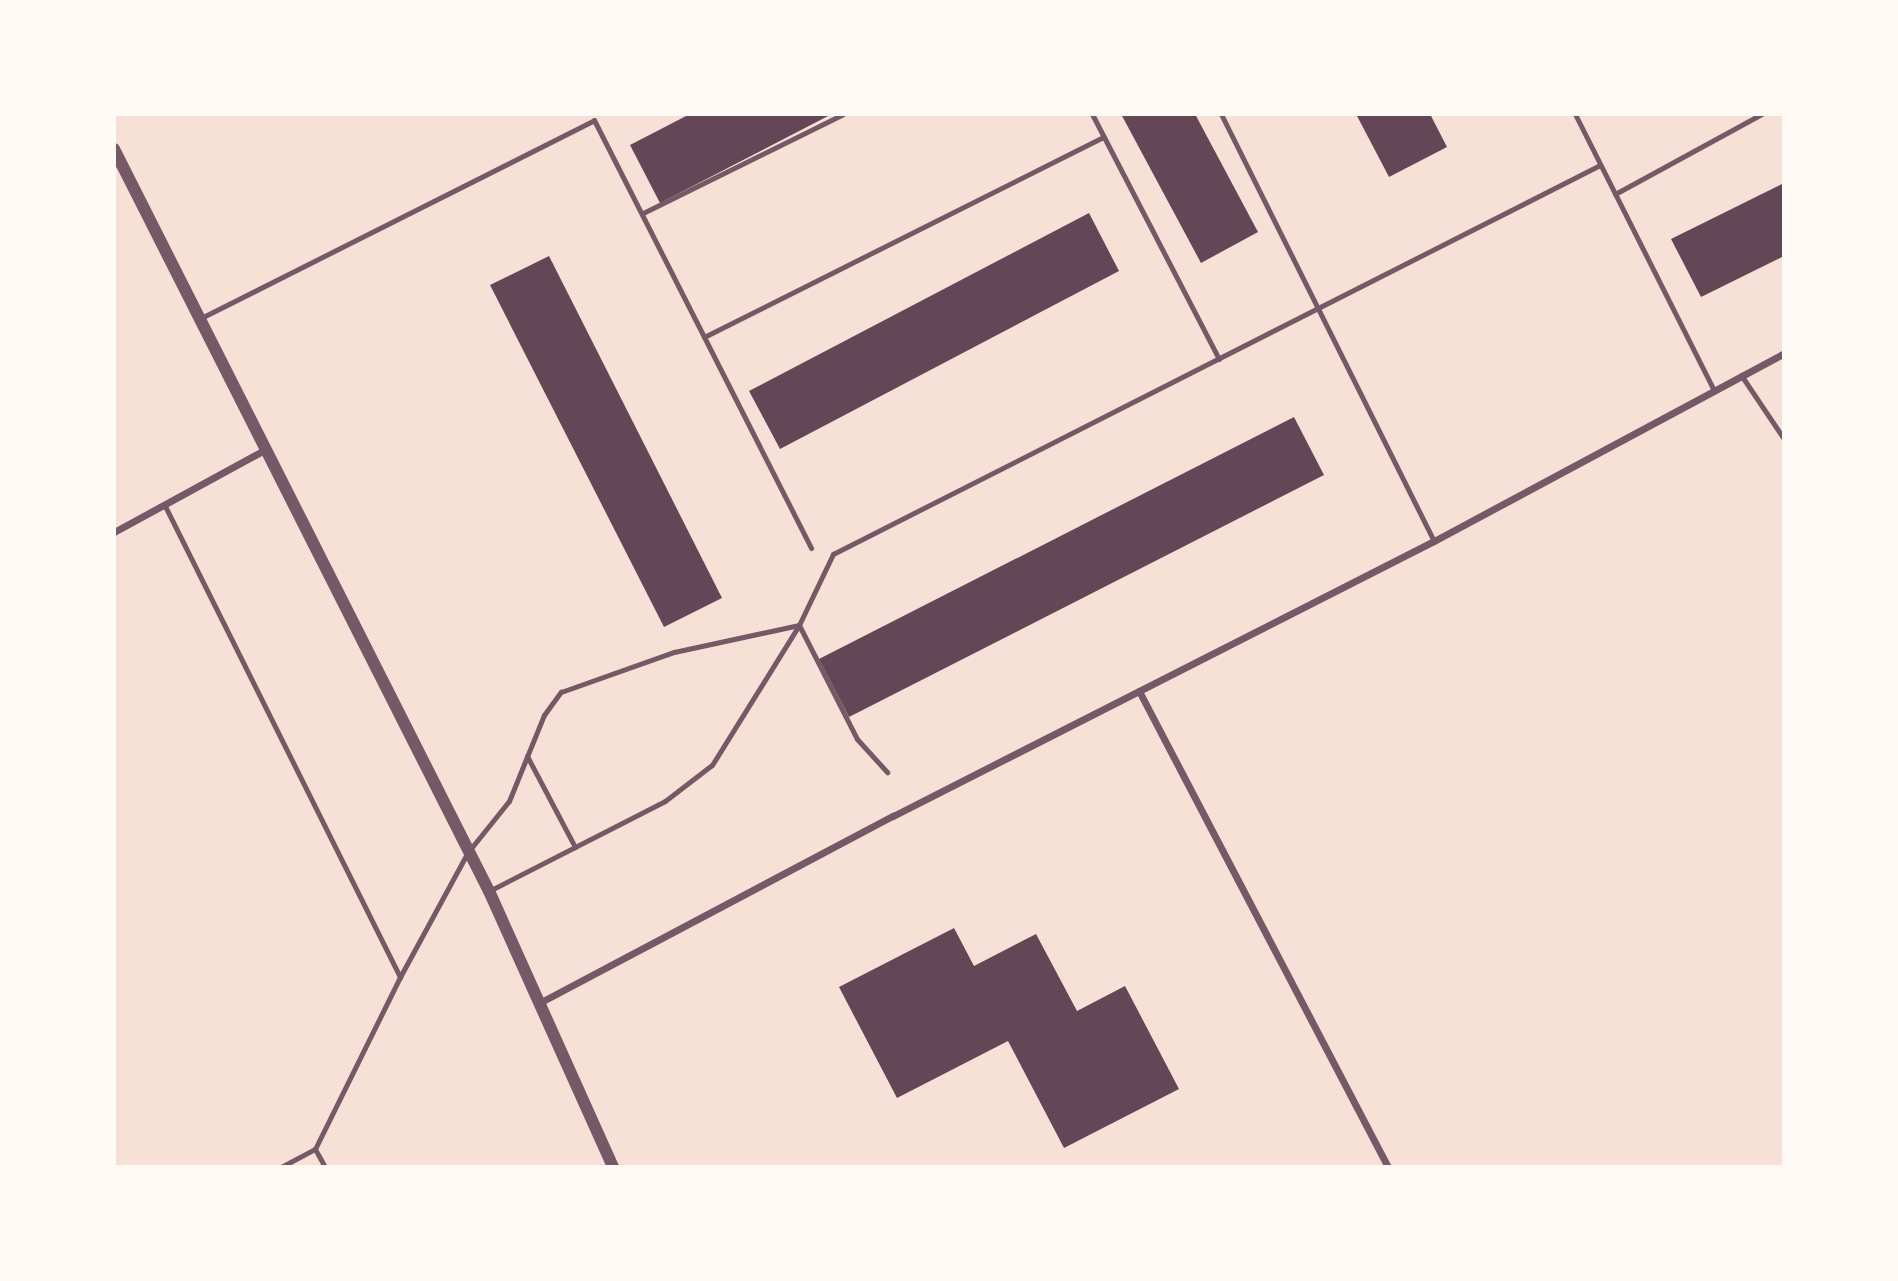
<!DOCTYPE html>
<html>
<head>
<meta charset="utf-8">
<style>
	body { margin:0 }
	#map { position:relative; width:1898px; height:1281px; overflow:hidden; background:#f7e1d7; font-family:"Work Sans",sans-serif }
	div>[style] { position:absolute }
	[style*='--x'] { left:calc(var(--x)*1px); top:calc(var(--y)*1px); width:calc(var(--w)*1px); rotate:calc(var(--a)*1deg) }
	.building>* { inset:0; background:#644757 }
	.service>* { height:5px; margin:-2.5px; padding:0 2.5px; transform-origin:2.5px; border-radius:2.5px; background:#755966 }
	.minor>* { height:7px; margin:-3.5px; padding:0 3.5px; transform-origin:3.5px; border-radius:3.5px; background:#755966 }
	.tertiary>* { height:12px; margin:-6px; padding:0 6px; transform-origin:6px; border-radius:6px; background:#755966 }
	span { translate:-50% -50%; white-space:nowrap; text-align:center; line-height:1.15; -webkit-text-stroke:5px #fffaf5; paint-order:stroke }
	.frame { position:absolute; inset:0; border:116px solid #fffaf5; pointer-events:none }
</style>
</head>
<body>
<div id="map">
	<div class="building">
		<i style="clip-path:polygon(690px 114px,832px 114px,660px 203px,630px 145px)"></i>
		<i style="clip-path:polygon(1121px 114px,1195px 114px,1258px 232px,1201px 263px)"></i>
		<i style="clip-path:polygon(1356px 114px,1430px 114px,1447px 147px,1389px 177px)"></i>
		<i style="clip-path:polygon(1784px 183px,1784px 256px,1701px 297px,1671px 239px)"></i>
		<i style="clip-path:polygon(1089px 213px,1119px 271px,780px 449px,749px 391px)"></i>
		<i style="clip-path:polygon(549px 256px,722px 598px,664px 627px,490px 285px)"></i>
		<i style="clip-path:polygon(1294px 417px,1324px 475px,849px 717px,819px 659px)"></i>
		<i style="clip-path:polygon(954px 928px,974px 966px,1036px 934px,1077px 1011px,1125px 986px,1179px 1089px,1064px 1148px,1008px 1041px,897px 1098px,839px 987px)"></i>
	</div>
	<div class="service">
		<i style="--x:1092;--y:114;--w:276;--a:62.6"></i>
		<i style="--x:1221;--y:114;--w:477;--a:63.5"></i>
		<i style="--x:1575;--y:114;--w:309;--a:63.3"></i>
		<i style="--x:1615;--y:194;--w:167;--a:-28.6"></i>
		<i style="--x:643;--y:213;--w:223;--a:-26.3"></i>
		<i style="--x:201;--y:318;--w:440;--a:-26.7"></i>
		<i style="--x:594;--y:120;--w:480;--a:63.1"></i>
		<i style="--x:704;--y:337;--w:447;--a:-26.6"></i>
		<i style="--x:1741;--y:375;--w:77;--a:56.1"></i>
		<i style="--x:164;--y:504;--w:529;--a:63.48"></i>
		<i style="--x:799;--y:625;--w:128;--a:63"></i>
		<i style="--x:857;--y:739;--w:45;--a:47.7"></i>
		<i style="--x:527;--y:756;--w:103;--a:62.2"></i>
		<i style="--x:491;--y:890;--w:195;--a:-27.1"></i>
		<i style="--x:665;--y:801;--w:59;--a:-37.5"></i>
		<i style="--x:712;--y:765;--w:165;--a:-58.1"></i>
		<i style="--x:799;--y:625;--w:79;--a:-64.4"></i>
		<i style="--x:833;--y:554;--w:860;--a:-26.89"></i>
		<i style="--x:281;--y:1167;--w:38;--a:-28"></i>
		<i style="--x:325;--y:1167;--w:21;--a:-119"></i>
		<i style="--x:315;--y:1149;--w:192;--a:-63.7"></i>
		<i style="--x:400;--y:977;--w:142;--a:-61.5"></i>
		<i style="--x:468;--y:852;--w:65;--a:-51.2"></i>
		<i style="--x:509;--y:801;--w:93;--a:-67.9"></i>
		<i style="--x:544;--y:715;--w:29;--a:-54"></i>
		<i style="--x:561;--y:692;--w:120;--a:-19.5"></i>
		<i style="--x:674;--y:652;--w:128;--a:-12.2"></i>
	</div>
	<div class="minor">
		<i style="--x:114;--y:532;--w:173;--a:-28.6"></i>
		<i style="--x:1139;--y:691;--w:537;--a:62.39"></i>
		<i style="--x:541;--y:1002;--w:398;--a:-27.9"></i>
		<i style="--x:893;--y:816;--w:607;--a:-26.95"></i>
		<i style="--x:1434;--y:541;--w:397;--a:-28.2"></i>
	</div>
	<div class="tertiary">
		<i style="--x:114;--y:149;--w:831;--a:63.19"></i>
		<i style="--x:489;--y:891;--w:303;--a:65.8"></i>
	</div>
	<div class="frame"></div>
</div>
</body>
</html>
